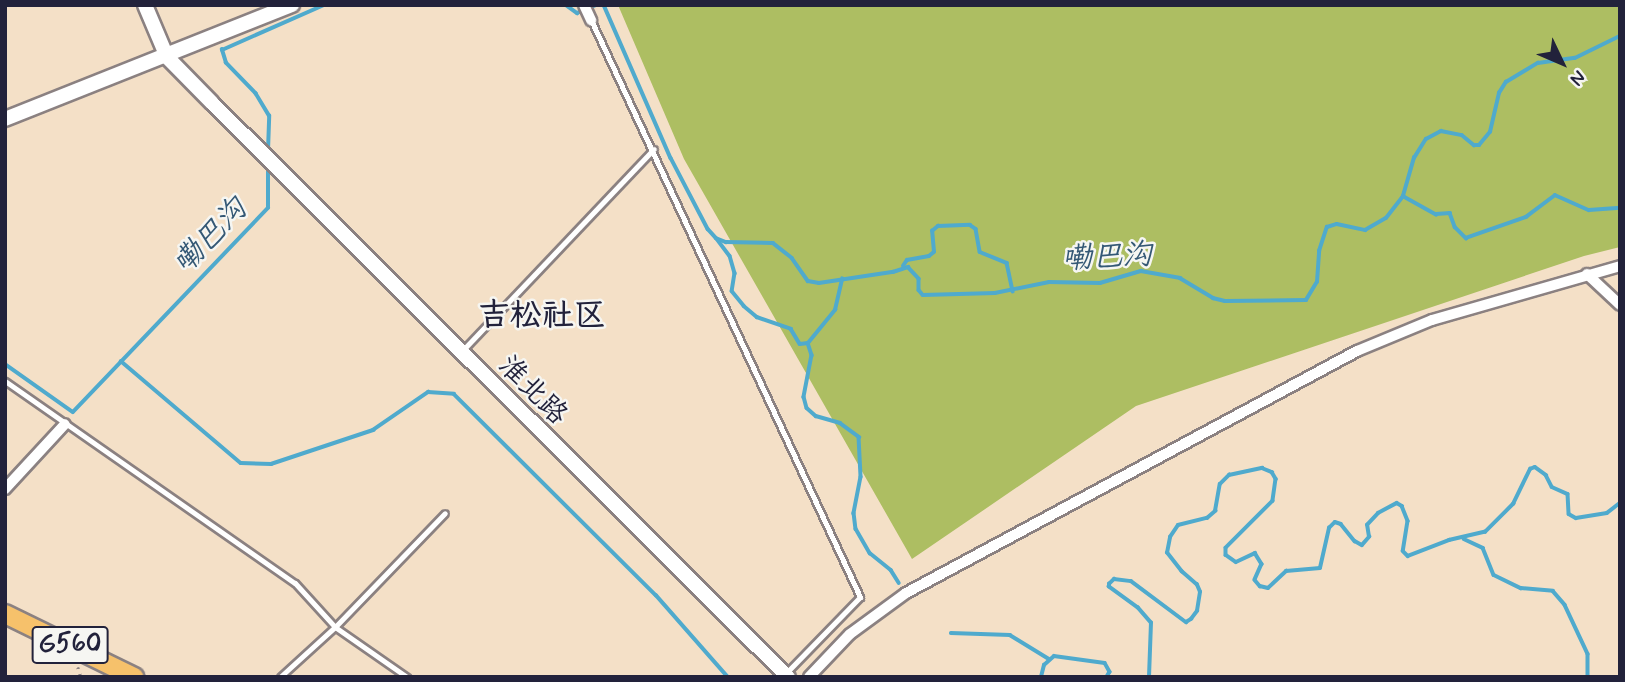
<!DOCTYPE html>
<html>
<head>
<meta charset="utf-8">
<style>
	body { margin:0 }
	#map { position:relative; width:1625px; height:682px; overflow:hidden; background:#f4e0c7; font-family:Mynerve,"LXGW WenKai TC",sans-serif }
	div>[style] { position:absolute }
	[style*='--x'] { left:calc(var(--x)*1px); top:calc(var(--y)*1px); width:calc(var(--w)*1px); rotate:calc(var(--a)*1deg) }
	.green>* { inset:0; background:#adbe62 }
	.stream>* { height:3.5px; margin:-1.75px; padding:0 1.75px; transform-origin:1.75px; border-radius:1.75px; background:#4faacd }
	.path>* { height:2.5px; margin-top:-1.25px; transform-origin:0; background:repeating-linear-gradient(90deg,#8b8181 0 2px,transparent 0 7px) }
	.roads { filter:drop-shadow(2px 0 #8b8181) drop-shadow(-2px 0 #8b8181) drop-shadow(0 2px #8b8181) drop-shadow(0 -2px #8b8181) }
	.service>* { height:5px; margin:-2.5px; padding:0 2.5px; transform-origin:2.5px; border-radius:2.5px; background:#fff }
	.minor>* { height:10px; margin:-5px; padding:0 5px; transform-origin:5px; border-radius:5px; background:#fff }
	.tertiary>* { height:14px; margin:-7px; padding:0 7px; transform-origin:7px; border-radius:7px; background:#fff }
	.trunk>* { height:18px; margin:-9px; padding:0 9px; transform-origin:9px; border-radius:9px; background:#f6c16b }
	span { translate:-50% -50%; white-space:nowrap; text-align:center; line-height:1.15; -webkit-text-stroke:5px #f6f6f2; paint-order:stroke }
	.shield-label span { padding:2px 5px; background:#f6f6f2; border:2px solid; border-radius:5px; -webkit-text-stroke-width:0 }
	.shield-label { font-size:26px; color:#22223b; font-weight:700 }
	.street-label { font-size:28px; color:#22223b }
	.water-label { font-size:30px; color:#345875; font-style:italic }
	.quarter-label { font-size:32px; color:#22223b; font-weight:700 }
	.frame { position:absolute; inset:0; border:7px solid #22223b; pointer-events:none }
	.north { position:absolute; left:1527px; top:28px; width:70px; height:70px; -webkit-text-stroke:5px #f6f6f2; paint-order:stroke; rotate:134deg; font-size:19px; font-weight:700; line-height:28px; text-align:center; color:#22223b }
	.north::after { content:''; display:block; margin:auto; width:24px; height:32px; background:#22223b; clip-path:polygon(50% 0,100% 100%,50% 72%,0 100%) }
</style>
</head>
<body>
<div id="map">
	<div class="green">
		<i style="clip-path:polygon(618px 5px,1620px 5px,1620px 247px,1584px 256px,1136px 406px,912px 559px,684px 159px)"></i>
	</div>
	<div class="stream">
		<i style="--x:566;--y:5;--w:14;--a:36"></i>
		<i style="--x:577;--y:13;--w:21;--a:-23"></i>
		<i style="--x:604;--y:5;--w:167;--a:66.4"></i>
		<i style="--x:671;--y:158;--w:80;--a:62.5"></i>
		<i style="--x:708;--y:229;--w:12;--a:48"></i>
		<i style="--x:716;--y:238;--w:11;--a:22"></i>
		<i style="--x:726;--y:242;--w:47;--a:1.2"></i>
		<i style="--x:773;--y:243;--w:24;--a:38"></i>
		<i style="--x:792;--y:258;--w:28;--a:55"></i>
		<i style="--x:808;--y:281;--w:11;--a:10"></i>
		<i style="--x:819;--y:283;--w:75;--a:-8.5"></i>
		<i style="--x:893;--y:272;--w:16;--a:-18"></i>
		<i style="--x:908;--y:267;--w:16;--a:47"></i>
		<i style="--x:919;--y:279;--w:11;--a:90"></i>
		<i style="--x:919;--y:290;--w:6;--a:51"></i>
		<i style="--x:923;--y:295;--w:72;--a:-1.6"></i>
		<i style="--x:995;--y:293;--w:55;--a:-11.5"></i>
		<i style="--x:1049;--y:282;--w:51;--a:1.1"></i>
		<i style="--x:1100;--y:283;--w:43;--a:-16.3"></i>
		<i style="--x:1141;--y:271;--w:40;--a:10"></i>
		<i style="--x:1180;--y:278;--w:39;--a:31"></i>
		<i style="--x:1213;--y:298;--w:12;--a:14"></i>
		<i style="--x:1225;--y:301;--w:81;--a:-0.7"></i>
		<i style="--x:1306;--y:300;--w:21;--a:-59"></i>
		<i style="--x:1317;--y:282;--w:31;--a:-86"></i>
		<i style="--x:1319;--y:251;--w:25;--a:-72"></i>
		<i style="--x:1327;--y:227;--w:10;--a:-17"></i>
		<i style="--x:1337;--y:224;--w:29;--a:12"></i>
		<i style="--x:1365;--y:230;--w:24;--a:-30"></i>
		<i style="--x:1386;--y:218;--w:28;--a:-52"></i>
		<i style="--x:1403;--y:196;--w:40;--a:-74"></i>
		<i style="--x:1414;--y:158;--w:22;--a:-58"></i>
		<i style="--x:1426;--y:139;--w:17;--a:-28"></i>
		<i style="--x:1441;--y:131;--w:21;--a:11"></i>
		<i style="--x:1462;--y:135;--w:16;--a:40"></i>
		<i style="--x:1474;--y:145;--w:5;--a:0"></i>
		<i style="--x:1479;--y:145;--w:17;--a:-50"></i>
		<i style="--x:1490;--y:132;--w:40;--a:-77"></i>
		<i style="--x:1499;--y:93;--w:13;--a:-58"></i>
		<i style="--x:1506;--y:82;--w:37;--a:-31"></i>
		<i style="--x:1538;--y:63;--w:37;--a:-8"></i>
		<i style="--x:1575;--y:58;--w:50;--a:-26.1"></i>
		<i style="--x:268;--y:151;--w:35;--a:-88"></i>
		<i style="--x:269;--y:116;--w:26;--a:-121"></i>
		<i style="--x:256;--y:94;--w:43;--a:-134.1"></i>
		<i style="--x:226;--y:63;--w:14;--a:-107"></i>
		<i style="--x:222;--y:50;--w:111;--a:-23.8"></i>
		<i style="--x:1403;--y:196;--w:38;--a:29"></i>
		<i style="--x:1436;--y:214;--w:14;--a:-4"></i>
		<i style="--x:1450;--y:213;--w:15;--a:70"></i>
		<i style="--x:1455;--y:227;--w:16;--a:45"></i>
		<i style="--x:1466;--y:238;--w:64;--a:-19.3"></i>
		<i style="--x:1526;--y:217;--w:36;--a:-37"></i>
		<i style="--x:1555;--y:195;--w:37;--a:24"></i>
		<i style="--x:1589;--y:210;--w:31;--a:-4"></i>
		<i style="--x:717;--y:239;--w:21;--a:53"></i>
		<i style="--x:730;--y:256;--w:18;--a:74"></i>
		<i style="--x:735;--y:273;--w:18;--a:99"></i>
		<i style="--x:732;--y:291;--w:19;--a:51"></i>
		<i style="--x:744;--y:306;--w:17;--a:40"></i>
		<i style="--x:757;--y:317;--w:36;--a:19"></i>
		<i style="--x:791;--y:329;--w:17;--a:59"></i>
		<i style="--x:800;--y:344;--w:8;--a:-7"></i>
		<i style="--x:903;--y:266;--w:7;--a:-56"></i>
		<i style="--x:907;--y:260;--w:22;--a:-10"></i>
		<i style="--x:929;--y:256;--w:6;--a:-39"></i>
		<i style="--x:934;--y:252;--w:21;--a:-95"></i>
		<i style="--x:932;--y:231;--w:8;--a:-40"></i>
		<i style="--x:938;--y:226;--w:32;--a:-2"></i>
		<i style="--x:970;--y:225;--w:7;--a:34"></i>
		<i style="--x:976;--y:229;--w:23;--a:80"></i>
		<i style="--x:980;--y:252;--w:29;--a:22"></i>
		<i style="--x:1007;--y:263;--w:29;--a:78"></i>
		<i style="--x:808;--y:343;--w:13;--a:72"></i>
		<i style="--x:812;--y:355;--w:43;--a:100.8"></i>
		<i style="--x:804;--y:397;--w:11;--a:75"></i>
		<i style="--x:807;--y:408;--w:12;--a:42"></i>
		<i style="--x:816;--y:416;--w:25;--a:16"></i>
		<i style="--x:840;--y:423;--w:24;--a:36"></i>
		<i style="--x:859;--y:437;--w:40;--a:87.1"></i>
		<i style="--x:861;--y:477;--w:37;--a:101"></i>
		<i style="--x:854;--y:513;--w:16;--a:83"></i>
		<i style="--x:856;--y:529;--w:28;--a:60"></i>
		<i style="--x:870;--y:553;--w:27;--a:39"></i>
		<i style="--x:891;--y:570;--w:15;--a:58"></i>
		<i style="--x:808;--y:343;--w:43;--a:-50.7"></i>
		<i style="--x:835;--y:310;--w:32;--a:-77"></i>
		<i style="--x:121;--y:361;--w:157;--a:40.4"></i>
		<i style="--x:241;--y:463;--w:30;--a:2"></i>
		<i style="--x:271;--y:464;--w:108;--a:-18.4"></i>
		<i style="--x:373;--y:430;--w:67;--a:-34.6"></i>
		<i style="--x:428;--y:392;--w:26;--a:4"></i>
		<i style="--x:454;--y:394;--w:285;--a:44.9"></i>
		<i style="--x:656;--y:595;--w:109;--a:48.7"></i>
		<i style="--x:5;--y:364;--w:83;--a:35.2"></i>
		<i style="--x:73;--y:412;--w:282;--a:-46.3"></i>
		<i style="--x:268;--y:208;--w:43;--a:-90"></i>
		<i style="--x:1464;--y:539;--w:21;--a:25"></i>
		<i style="--x:1483;--y:548;--w:29;--a:68"></i>
		<i style="--x:1494;--y:575;--w:30;--a:26"></i>
		<i style="--x:1521;--y:588;--w:32;--a:5"></i>
		<i style="--x:1553;--y:591;--w:18;--a:49"></i>
		<i style="--x:1565;--y:605;--w:54;--a:64.9"></i>
		<i style="--x:1588;--y:654;--w:23;--a:90"></i>
		<i style="--x:951;--y:633;--w:59;--a:1.9"></i>
		<i style="--x:1010;--y:635;--w:46;--a:31.6"></i>
		<i style="--x:1041;--y:677;--w:12;--a:-76"></i>
		<i style="--x:1044;--y:665;--w:13;--a:-42"></i>
		<i style="--x:1054;--y:656;--w:51;--a:7.8"></i>
		<i style="--x:1105;--y:663;--w:10;--a:61"></i>
		<i style="--x:1110;--y:672;--w:6;--a:121"></i>
		<i style="--x:1149;--y:677;--w:54;--a:-87.9"></i>
		<i style="--x:1151;--y:623;--w:20;--a:-131"></i>
		<i style="--x:1138;--y:608;--w:36;--a:-144"></i>
		<i style="--x:1109;--y:587;--w:3;--a:-90"></i>
		<i style="--x:1109;--y:584;--w:7;--a:-45"></i>
		<i style="--x:1114;--y:579;--w:17;--a:7"></i>
		<i style="--x:1131;--y:581;--w:69;--a:36.7"></i>
		<i style="--x:1186;--y:622;--w:6;--a:-31"></i>
		<i style="--x:1191;--y:619;--w:10;--a:-53"></i>
		<i style="--x:1197;--y:611;--w:19;--a:-81"></i>
		<i style="--x:1200;--y:592;--w:8;--a:-113"></i>
		<i style="--x:1197;--y:585;--w:20;--a:-139"></i>
		<i style="--x:1182;--y:572;--w:24;--a:-128"></i>
		<i style="--x:1167;--y:553;--w:16;--a:-79"></i>
		<i style="--x:1170;--y:537;--w:14;--a:-56"></i>
		<i style="--x:1178;--y:525;--w:30;--a:-14"></i>
		<i style="--x:1207;--y:518;--w:11;--a:-41"></i>
		<i style="--x:1215;--y:511;--w:27;--a:-80"></i>
		<i style="--x:1220;--y:484;--w:13;--a:-45"></i>
		<i style="--x:1229;--y:475;--w:34;--a:-12"></i>
		<i style="--x:1262;--y:468;--w:11;--a:22"></i>
		<i style="--x:1272;--y:472;--w:8;--a:60"></i>
		<i style="--x:1276;--y:479;--w:22;--a:98"></i>
		<i style="--x:1273;--y:501;--w:66;--a:135"></i>
		<i style="--x:1226;--y:548;--w:7;--a:90"></i>
		<i style="--x:1226;--y:555;--w:12;--a:35"></i>
		<i style="--x:1236;--y:562;--w:21;--a:-25"></i>
		<i style="--x:1255;--y:553;--w:13;--a:58"></i>
		<i style="--x:1262;--y:564;--w:17;--a:114"></i>
		<i style="--x:1255;--y:580;--w:8;--a:50"></i>
		<i style="--x:1260;--y:586;--w:8;--a:14"></i>
		<i style="--x:1268;--y:588;--w:25;--a:-43"></i>
		<i style="--x:1286;--y:571;--w:34;--a:-5"></i>
		<i style="--x:1320;--y:568;--w:41;--a:-77.3"></i>
		<i style="--x:1329;--y:528;--w:8;--a:-45"></i>
		<i style="--x:1335;--y:522;--w:6;--a:18"></i>
		<i style="--x:1341;--y:524;--w:22;--a:51"></i>
		<i style="--x:1355;--y:541;--w:8;--a:30"></i>
		<i style="--x:1362;--y:545;--w:11;--a:-49"></i>
		<i style="--x:1369;--y:537;--w:12;--a:-99"></i>
		<i style="--x:1367;--y:525;--w:16;--a:-47"></i>
		<i style="--x:1378;--y:513;--w:21;--a:-28"></i>
		<i style="--x:1397;--y:503;--w:6;--a:31"></i>
		<i style="--x:1402;--y:506;--w:16;--a:68"></i>
		<i style="--x:1408;--y:521;--w:30;--a:99"></i>
		<i style="--x:1403;--y:551;--w:7;--a:45"></i>
		<i style="--x:1408;--y:556;--w:44;--a:-21.3"></i>
		<i style="--x:1449;--y:540;--w:37;--a:-13"></i>
		<i style="--x:1485;--y:532;--w:40;--a:-45"></i>
		<i style="--x:1513;--y:504;--w:39;--a:-64"></i>
		<i style="--x:1530;--y:469;--w:5;--a:-22"></i>
		<i style="--x:1535;--y:467;--w:14;--a:36"></i>
		<i style="--x:1546;--y:475;--w:13;--a:63"></i>
		<i style="--x:1552;--y:487;--w:17;--a:24"></i>
		<i style="--x:1568;--y:494;--w:20;--a:87"></i>
		<i style="--x:1569;--y:514;--w:8;--a:30"></i>
		<i style="--x:1576;--y:518;--w:31;--a:-9"></i>
		<i style="--x:1607;--y:513;--w:16;--a:-38"></i>
	</div>
	<div class="path">
		<i style="--x:78;--y:667;--w:10;--a:73"></i>
	</div>
	<div class="roads">
		<div class="service">
			<i style="--x:591;--y:20;--w:637;--a:65"></i>
			<i style="--x:860;--y:597;--w:105;--a:134.2"></i>
			<i style="--x:463;--y:350;--w:277;--a:-46.5"></i>
			<i style="--x:5;--y:381;--w:353;--a:34.9"></i>
			<i style="--x:295;--y:583;--w:59;--a:47.7"></i>
			<i style="--x:335;--y:627;--w:88;--a:34.8"></i>
			<i style="--x:280;--y:677;--w:74;--a:-42.3"></i>
			<i style="--x:335;--y:627;--w:158;--a:-46"></i>
		</div>
		<div class="minor">
			<i style="--x:584;--y:5;--w:17;--a:65"></i>
			<i style="--x:1587;--y:274;--w:45;--a:43.2"></i>
			<i style="--x:5;--y:489;--w:88;--a:-47.3"></i>
			<i style="--x:809;--y:677;--w:59;--a:-46.4"></i>
			<i style="--x:850;--y:634;--w:69;--a:-36.2"></i>
			<i style="--x:906;--y:593;--w:512;--a:-28.22"></i>
			<i style="--x:1357;--y:351;--w:81;--a:-22.5"></i>
			<i style="--x:1432;--y:320;--w:196;--a:-16"></i>
		</div>
		<div class="tertiary">
			<i style="--x:145;--y:5;--w:56;--a:67.1"></i>
			<i style="--x:167;--y:57;--w:64;--a:45.6"></i>
			<i style="--x:212;--y:103;--w:813;--a:44.9"></i>
			<i style="--x:5;--y:119;--w:309;--a:-21.7"></i>
		</div>
		<div class="trunk">
			<i style="--x:5;--y:614;--w:144;--a:26"></i>
		</div>
	</div>
	<div class="shield-label">
		<span style="left:70px;top:645px">G560</span>
	</div>
	<div class="street-label">
		<span style="left:532px;top:391px;rotate:45deg">淮北路</span>
	</div>
	<div class="water-label">
		<span style="left:211px;top:237px;rotate:-46deg">嘞巴沟</span>
		<span style="left:1107px;top:258px;rotate:-3deg">嘞巴沟</span>
	</div>
	<div class="quarter-label">
		<span style="left:542px;top:316px">吉松社区</span>
	</div>
	<div class="frame"></div>
	<div class="north">N</div>
</div>
</body>
</html>
